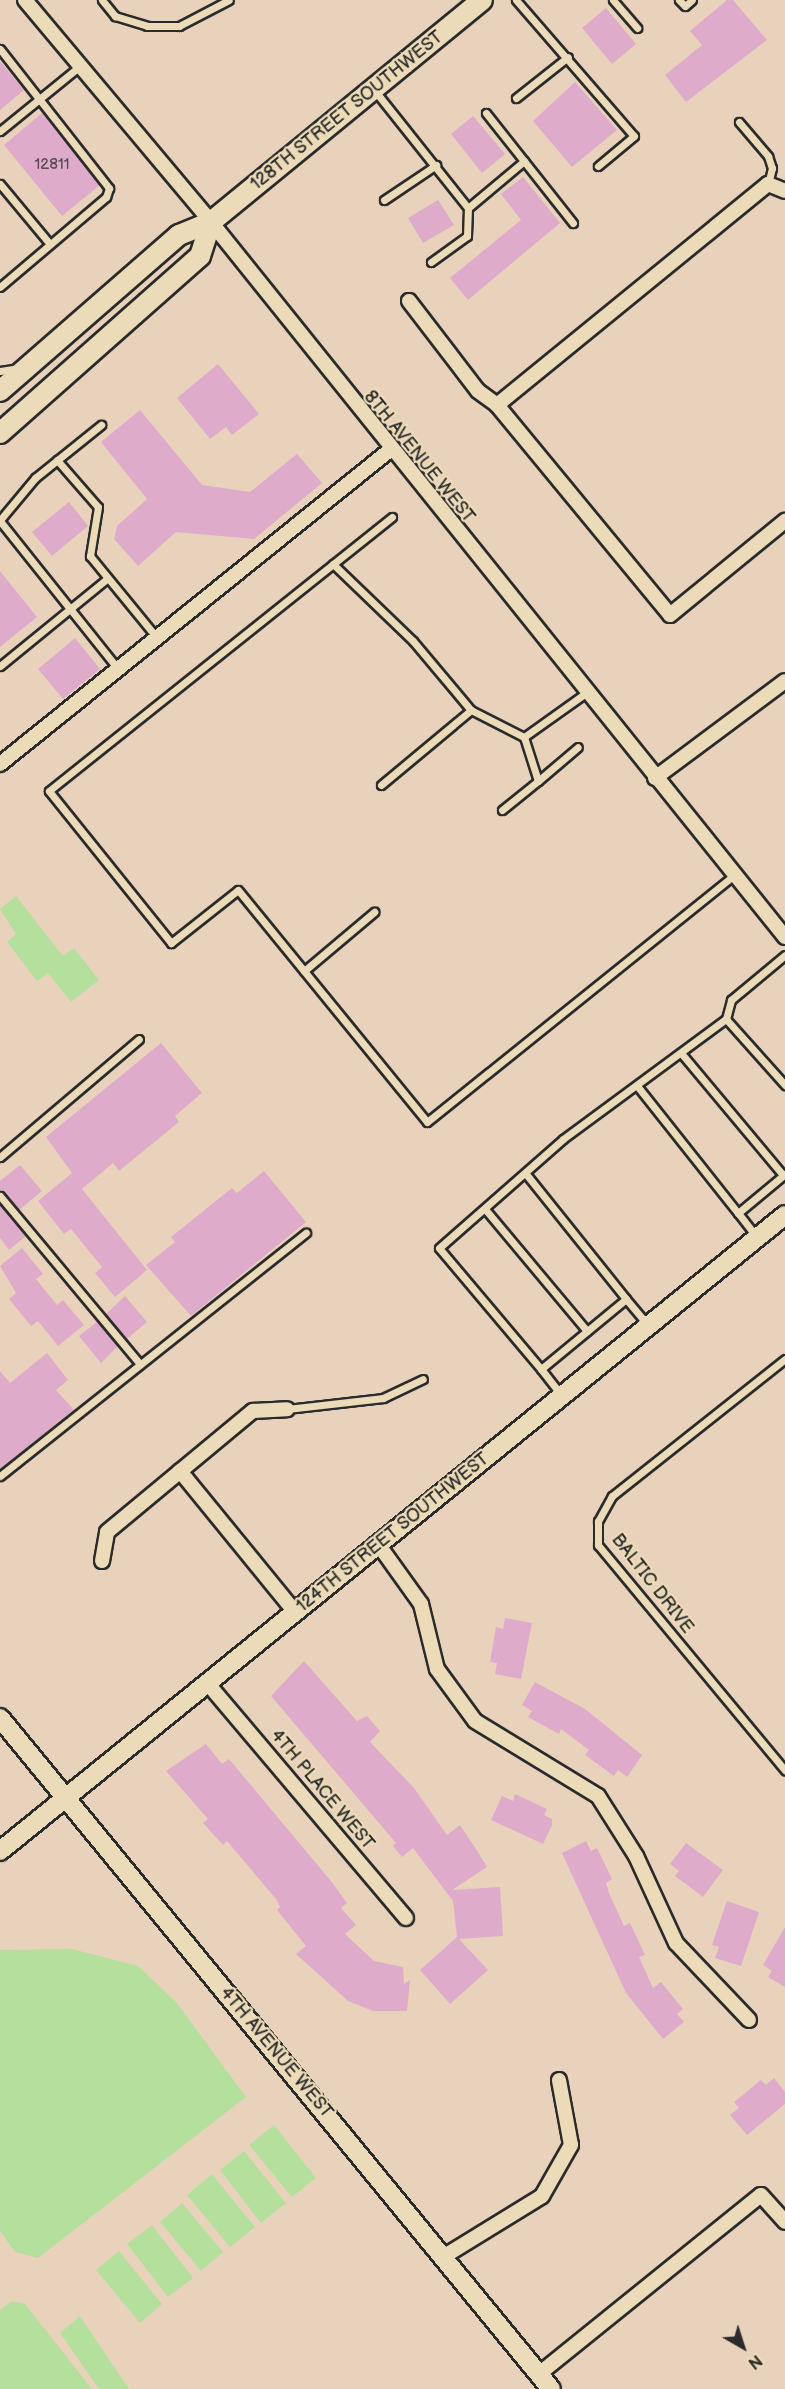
<!DOCTYPE html>
<html>
<head>
<meta charset="utf-8">
<style>
	body { margin:0 }
	#map { position:relative; width:785px; height:2389px; overflow:hidden; background:#e9d2bc; font-family:"Balsamiq Sans",sans-serif }
	div>[style] { position:absolute }
	[style*='--x'] { left:calc(var(--x)*1px); top:calc(var(--y)*1px); width:calc(var(--w)*1px); rotate:calc(var(--a)*1deg) }
	.green>* { inset:0; background:#b5df9c }
	.building>* { inset:0; background:#deacca }
	.roads { filter:drop-shadow(2px 0 #2b2b2b) drop-shadow(-2px 0 #2b2b2b) drop-shadow(0 2px #2b2b2b) drop-shadow(0 -2px #2b2b2b) }
	.service>* { height:7px; margin:-3.5px; padding:0 3.5px; transform-origin:3.5px; border-radius:3.5px; background:#ecdbb8 }
	.minor>* { height:14px; margin:-7px; padding:0 7px; transform-origin:7px; border-radius:7px; background:#ecdbb8 }
	.tertiary>* { height:18px; margin:-9px; padding:0 9px; transform-origin:9px; border-radius:9px; background:#ecdbb8 }
	.secondary>* { height:20px; margin:-10px; padding:0 10px; transform-origin:10px; border-radius:10px; background:#ecdbb8 }
	span { translate:-50% -50%; white-space:nowrap; text-align:center; line-height:1.15; -webkit-text-stroke:4.5px #ecdbb8; paint-order:stroke }
	.number-label { font-size:15px; color:#584b53 }
	.number-label span { -webkit-text-stroke-width:0 }
	.street-label { font-size:18px; color:#2b2b2b }
	.north { position:absolute; left:713px; top:2317px; width:60px; height:60px; -webkit-text-stroke:4px #ecdbb8; paint-order:stroke; rotate:141deg; font-size:16px; font-weight:700; line-height:24px; text-align:center; color:#2b2b2b }
	.north::after { content:''; display:block; margin:auto; width:21px; height:27px; background:#2b2b2b; clip-path:polygon(50% 0,100% 100%,50% 72%,0 100%) }
</style>
</head>
<body>
<div id="map">
	<div class="green">
		<i style="clip-path:polygon(16px 896px,63px 956px,74px 948px,99px 980px,71px 1002px,48px 973px,37px 981px,7px 942px,16px 934px,0 909px)"></i>
		<i style="clip-path:polygon(72px 1949px,138px 1966px,176px 2002px,246px 2097px,38px 2258px,15px 2252px,0 2231px,0 1950px)"></i>
		<i style="clip-path:polygon(274px 2125px,316px 2178px,292px 2197px,249px 2145px)"></i>
		<i style="clip-path:polygon(244px 2151px,286px 2203px,261px 2223px,220px 2170px)"></i>
		<i style="clip-path:polygon(212px 2174px,255px 2227px,230px 2247px,187px 2195px)"></i>
		<i style="clip-path:polygon(182px 2203px,223px 2252px,201px 2271px,160px 2222px)"></i>
		<i style="clip-path:polygon(152px 2225px,193px 2278px,168px 2297px,127px 2244px)"></i>
		<i style="clip-path:polygon(119px 2251px,162px 2304px,140px 2323px,96px 2270px)"></i>
		<i style="clip-path:polygon(12px 2301px,25px 2304px,92px 2389px,0 2389px,0 2310px)"></i>
		<i style="clip-path:polygon(80px 2316px,129px 2389px,99px 2389px,60px 2333px)"></i>
	</div>
	<div class="building">
		<i style="clip-path:polygon(727px 0,733px 0,767px 40px,686px 102px,665px 75px,702px 45px,690px 31px)"></i>
		<i style="clip-path:polygon(606px 8px,636px 44px,612px 64px,582px 28px)"></i>
		<i style="clip-path:polygon(0 61px,24px 90px,0 110px)"></i>
		<i style="clip-path:polygon(575px 82px,617px 130px,572px 167px,533px 121px)"></i>
		<i style="clip-path:polygon(42px 113px,100px 185px,62px 216px,4px 145px)"></i>
		<i style="clip-path:polygon(473px 116px,505px 154px,482px 173px,451px 134px)"></i>
		<i style="clip-path:polygon(523px 177px,560px 223px,468px 300px,450px 278px,521px 220px,501px 194px)"></i>
		<i style="clip-path:polygon(438px 200px,454px 225px,423px 243px,408px 218px)"></i>
		<i style="clip-path:polygon(218px 364px,259px 414px,232px 435px,226px 427px,210px 439px,177px 398px)"></i>
		<i style="clip-path:polygon(140px 410px,202px 485px,250px 492px,297px 454px,322px 483px,254px 539px,176px 532px,138px 566px,114px 539px,117px 526px,147px 499px,101px 442px)"></i>
		<i style="clip-path:polygon(69px 502px,88px 526px,52px 556px,32px 532px)"></i>
		<i style="clip-path:polygon(0 571px,37px 617px,0 647px)"></i>
		<i style="clip-path:polygon(75px 638px,100px 669px,63px 699px,38px 669px)"></i>
		<i style="clip-path:polygon(161px 1043px,202px 1093px,175px 1116px,179px 1122px,119px 1171px,113px 1163px,82px 1189px,147px 1270px,115px 1297px,95px 1273px,102px 1267px,71px 1229px,64px 1234px,38px 1201px,72px 1173px,46px 1137px)"></i>
		<i style="clip-path:polygon(20px 1165px,42px 1191px,19px 1210px,0 1190px,0 1181px)"></i>
		<i style="clip-path:polygon(264px 1171px,306px 1222px,191px 1316px,146px 1265px,175px 1242px,171px 1237px,232px 1188px,237px 1193px)"></i>
		<i style="clip-path:polygon(0 1205px,26px 1236px,9px 1250px,0 1238px)"></i>
		<i style="clip-path:polygon(22px 1248px,43px 1274px,36px 1279px,57px 1305px,63px 1300px,84px 1325px,58px 1346px,38px 1321px,31px 1326px,9px 1299px,16px 1293px,0 1266px)"></i>
		<i style="clip-path:polygon(125px 1296px,147px 1322px,127px 1339px,106px 1314px)"></i>
		<i style="clip-path:polygon(97px 1322px,118px 1346px,101px 1363px,79px 1336px)"></i>
		<i style="clip-path:polygon(47px 1353px,68px 1380px,56px 1390px,74px 1410px,0 1469px,0 1371px,10px 1383px)"></i>
		<i style="clip-path:polygon(505px 1618px,532px 1623px,521px 1679px,495px 1674px,497px 1663px,490px 1662px,496px 1627px,503px 1629px)"></i>
		<i style="clip-path:polygon(304px 1661px,357px 1721px,367px 1716px,380px 1731px,370px 1742px,414px 1788px,447px 1835px,460px 1825px,474px 1846px,487px 1867px,452px 1890px,500px 1887px,503px 1936px,459px 1939px,488px 1970px,450px 2004px,420px 1970px,457px 1937px,453px 1901px,413px 1848px,402px 1857px,393px 1846px,396px 1843px,271px 1696px)"></i>
		<i style="clip-path:polygon(535px 1682px,585px 1709px,642px 1755px,627px 1777px,618px 1770px,614px 1776px,585px 1755px,589px 1750px,561px 1729px,559px 1734px,528px 1717px,532px 1711px,522px 1705px)"></i>
		<i style="clip-path:polygon(206px 1744px,222px 1764px,229px 1759px,331px 1881px,347px 1903px,341px 1908px,356px 1925px,345px 1934px,374px 1961px,403px 1967px,404px 1984px,410px 1980px,407px 2011px,373px 2011px,348px 2001px,296px 1954px,306px 1946px,277px 1910px,280px 1907px,276px 1899px,227px 1841px,223px 1845px,203px 1823px,208px 1819px,166px 1771px)"></i>
		<i style="clip-path:polygon(515px 1794px,547px 1809px,544px 1815px,552px 1819px,552px 1825px,543px 1844px,491px 1820px,502px 1796px,513px 1801px)"></i>
		<i style="clip-path:polygon(586px 1841px,591px 1851px,597px 1848px,612px 1879px,606px 1883px,609px 1893px,624px 1926px,630px 1923px,645px 1955px,639px 1957px,653px 1988px,661px 1982px,683px 2009px,677px 2014px,684px 2022px,663px 2039px,626px 1993px,562px 1853px)"></i>
		<i style="clip-path:polygon(686px 1843px,723px 1870px,703px 1897px,675px 1876px,679px 1871px,670px 1864px)"></i>
		<i style="clip-path:polygon(727px 1901px,759px 1912px,741px 1966px,715px 1958px,719px 1947px,712px 1945px)"></i>
		<i style="clip-path:polygon(785px 1927px,785px 1987px,768px 1977px,772px 1971px,763px 1965px)"></i>
		<i style="clip-path:polygon(774px 2078px,785px 2092px,785px 2104px,747px 2135px,730px 2115px,739px 2108px,734px 2102px,761px 2080px,766px 2085px)"></i>
	</div>
	<div class="roads">
		<div class="service">
			<i style="--x:102;--y:0;--w:21;--a:51"></i>
			<i style="--x:115;--y:16;--w:34;--a:17"></i>
			<i style="--x:147;--y:26;--w:32;--a:0"></i>
			<i style="--x:179;--y:26;--w:56;--a:-27.5"></i>
			<i style="--x:516;--y:0;--w:180;--a:49.1"></i>
			<i style="--x:634;--y:136;--w:47;--a:140.2"></i>
			<i style="--x:613;--y:0;--w:37;--a:49"></i>
			<i style="--x:679;--y:0;--w:8;--a:45"></i>
			<i style="--x:685;--y:6;--w:9;--a:-41"></i>
			<i style="--x:0;--y:49;--w:177;--a:51.9"></i>
			<i style="--x:109;--y:188;--w:9;--a:108"></i>
			<i style="--x:106;--y:197;--w:139;--a:139.7"></i>
			<i style="--x:375;--y:91;--w:149;--a:51.5"></i>
			<i style="--x:468;--y:208;--w:73;--a:-40"></i>
			<i style="--x:524;--y:161;--w:79;--a:51.7"></i>
			<i style="--x:516;--y:98;--w:66;--a:-38.3"></i>
			<i style="--x:486;--y:113;--w:61;--a:51.6"></i>
			<i style="--x:739;--y:122;--w:45;--a:49.5"></i>
			<i style="--x:768;--y:156;--w:13;--a:72"></i>
			<i style="--x:772;--y:168;--w:16;--a:104"></i>
			<i style="--x:0;--y:131;--w:103;--a:-39.1"></i>
			<i style="--x:0;--y:184;--w:78;--a:50.2"></i>
			<i style="--x:384;--y:200;--w:63;--a:-33.9"></i>
			<i style="--x:431;--y:262;--w:44;--a:-35.8"></i>
			<i style="--x:467;--y:236;--w:28;--a:-88"></i>
			<i style="--x:0;--y:371;--w:18;--a:-9"></i>
			<i style="--x:57;--y:460;--w:62;--a:48.9"></i>
			<i style="--x:98;--y:507;--w:50;--a:99.3"></i>
			<i style="--x:90;--y:556;--w:106;--a:50.7"></i>
			<i style="--x:392;--y:517;--w:439;--a:141.4"></i>
			<i style="--x:49;--y:791;--w:195;--a:51.2"></i>
			<i style="--x:171;--y:943;--w:85;--a:-38.3"></i>
			<i style="--x:238;--y:890;--w:299;--a:50.8"></i>
			<i style="--x:427;--y:1122;--w:394;--a:-38.8"></i>
			<i style="--x:0;--y:520;--w:55;--a:-50.2"></i>
			<i style="--x:35;--y:478;--w:85;--a:-38.8"></i>
			<i style="--x:0;--y:521;--w:189;--a:51.4"></i>
			<i style="--x:333;--y:564;--w:111;--a:43.9"></i>
			<i style="--x:413;--y:641;--w:90;--a:50"></i>
			<i style="--x:471;--y:710;--w:59;--a:27"></i>
			<i style="--x:524;--y:737;--w:76;--a:-35.4"></i>
			<i style="--x:0;--y:666;--w:139;--a:-39.2"></i>
			<i style="--x:524;--y:737;--w:46;--a:72.3"></i>
			<i style="--x:538;--y:781;--w:52;--a:-40.4"></i>
			<i style="--x:381;--y:785;--w:117;--a:-39.8"></i>
			<i style="--x:502;--y:810;--w:46;--a:-38.9"></i>
			<i style="--x:304;--y:971;--w:92;--a:-40.1"></i>
			<i style="--x:726;--y:1019;--w:20;--a:-75"></i>
			<i style="--x:731;--y:1000;--w:70;--a:-39.8"></i>
			<i style="--x:681;--y:1053;--w:159;--a:50.1"></i>
			<i style="--x:638;--y:1087;--w:161;--a:51.6"></i>
			<i style="--x:0;--y:1157;--w:182;--a:-40.3"></i>
			<i style="--x:526;--y:1174;--w:160;--a:51.3"></i>
			<i style="--x:626;--y:1299;--w:110;--a:140.5"></i>
			<i style="--x:541;--y:1369;--w:158;--a:-130.1"></i>
			<i style="--x:439;--y:1248;--w:165;--a:-41.3"></i>
			<i style="--x:563;--y:1139;--w:202;--a:-36.4"></i>
			<i style="--x:726;--y:1019;--w:89;--a:48.2"></i>
			<i style="--x:0;--y:1196;--w:219;--a:50.2"></i>
			<i style="--x:485;--y:1209;--w:159;--a:50.1"></i>
			<i style="--x:756;--y:1236;--w:29;--a:-128"></i>
			<i style="--x:738;--y:1213;--w:61;--a:-39.7"></i>
			<i style="--x:626;--y:1299;--w:33;--a:50"></i>
			<i style="--x:785;--y:1359;--w:221;--a:141.6"></i>
			<i style="--x:612;--y:1496;--w:29;--a:119"></i>
			<i style="--x:598;--y:1521;--w:24;--a:90"></i>
			<i style="--x:598;--y:1545;--w:293;--a:50.3"></i>
			<i style="--x:541;--y:1369;--w:33;--a:52"></i>
			<i style="--x:287;--y:1409;--w:97;--a:-6.5"></i>
			<i style="--x:383;--y:1398;--w:44;--a:-25.4"></i>
			<i style="--x:0;--y:1476;--w:391;--a:-38.5"></i>
		</div>
		<div class="minor">
			<i style="--x:25;--y:0;--w:290;--a:50"></i>
			<i style="--x:211;--y:222;--w:917;--a:51.24"></i>
			<i style="--x:409;--y:301;--w:113;--a:52.5"></i>
			<i style="--x:478;--y:391;--w:24;--a:36"></i>
			<i style="--x:497;--y:405;--w:272;--a:50.5"></i>
			<i style="--x:670;--y:615;--w:149;--a:-39.3"></i>
			<i style="--x:497;--y:405;--w:350;--a:-39.2"></i>
			<i style="--x:768;--y:184;--w:18;--a:22"></i>
			<i style="--x:0;--y:764;--w:501;--a:-38.84"></i>
			<i style="--x:655;--y:778;--w:162;--a:-36.7"></i>
			<i style="--x:180;--y:1471;--w:183;--a:50.8"></i>
			<i style="--x:378;--y:1544;--w:74;--a:54.4"></i>
			<i style="--x:421;--y:1604;--w:67;--a:76.2"></i>
			<i style="--x:437;--y:1669;--w:64;--a:53.8"></i>
			<i style="--x:475;--y:1721;--w:144;--a:31.4"></i>
			<i style="--x:598;--y:1796;--w:71;--a:57.7"></i>
			<i style="--x:636;--y:1856;--w:96;--a:65.3"></i>
			<i style="--x:676;--y:1943;--w:106;--a:46.5"></i>
			<i style="--x:102;--y:1561;--w:29;--a:-80"></i>
			<i style="--x:107;--y:1532;--w:190;--a:-39.7"></i>
			<i style="--x:253;--y:1411;--w:34;--a:-3"></i>
			<i style="--x:209;--y:1685;--w:305;--a:49.8"></i>
			<i style="--x:443;--y:2257;--w:116;--a:-31.6"></i>
			<i style="--x:542;--y:2196;--w:59;--a:-60.4"></i>
			<i style="--x:571;--y:2145;--w:66;--a:-100.5"></i>
			<i style="--x:539;--y:2374;--w:285;--a:-38.9"></i>
			<i style="--x:761;--y:2195;--w:36;--a:48"></i>
		</div>
		<div class="tertiary">
			<i style="--x:0;--y:1718;--w:868;--a:50.61"></i>
			<i style="--x:0;--y:1851;--w:1010;--a:-39.01"></i>
		</div>
		<div class="secondary">
			<i style="--x:0;--y:391;--w:237;--a:-41.1"></i>
			<i style="--x:179;--y:235;--w:35;--a:-22"></i>
			<i style="--x:211;--y:222;--w:350;--a:-39.3"></i>
			<i style="--x:0;--y:433;--w:267;--a:-41.5"></i>
			<i style="--x:200;--y:256;--w:36;--a:-72"></i>
		</div>
	</div>
	<div class="number-label">
		<span style="left:52px;top:165px">12811</span>
	</div>
	<div class="street-label">
		<span style="left:347px;top:111px;rotate:-39deg">128TH STREET SOUTHWEST</span>
		<span style="left:419px;top:457px;rotate:51deg">8TH AVENUE WEST</span>
		<span style="left:393px;top:1533px;rotate:-39deg">124TH STREET SOUTHWEST</span>
		<span style="left:652px;top:1584px;rotate:52deg">BALTIC DRIVE</span>
		<span style="left:322px;top:1790px;rotate:50deg">4TH PLACE WEST</span>
		<span style="left:276px;top:2053px;rotate:50deg">4TH AVENUE WEST</span>
	</div>
	<div class="north">N</div>
</div>
</body>
</html>
